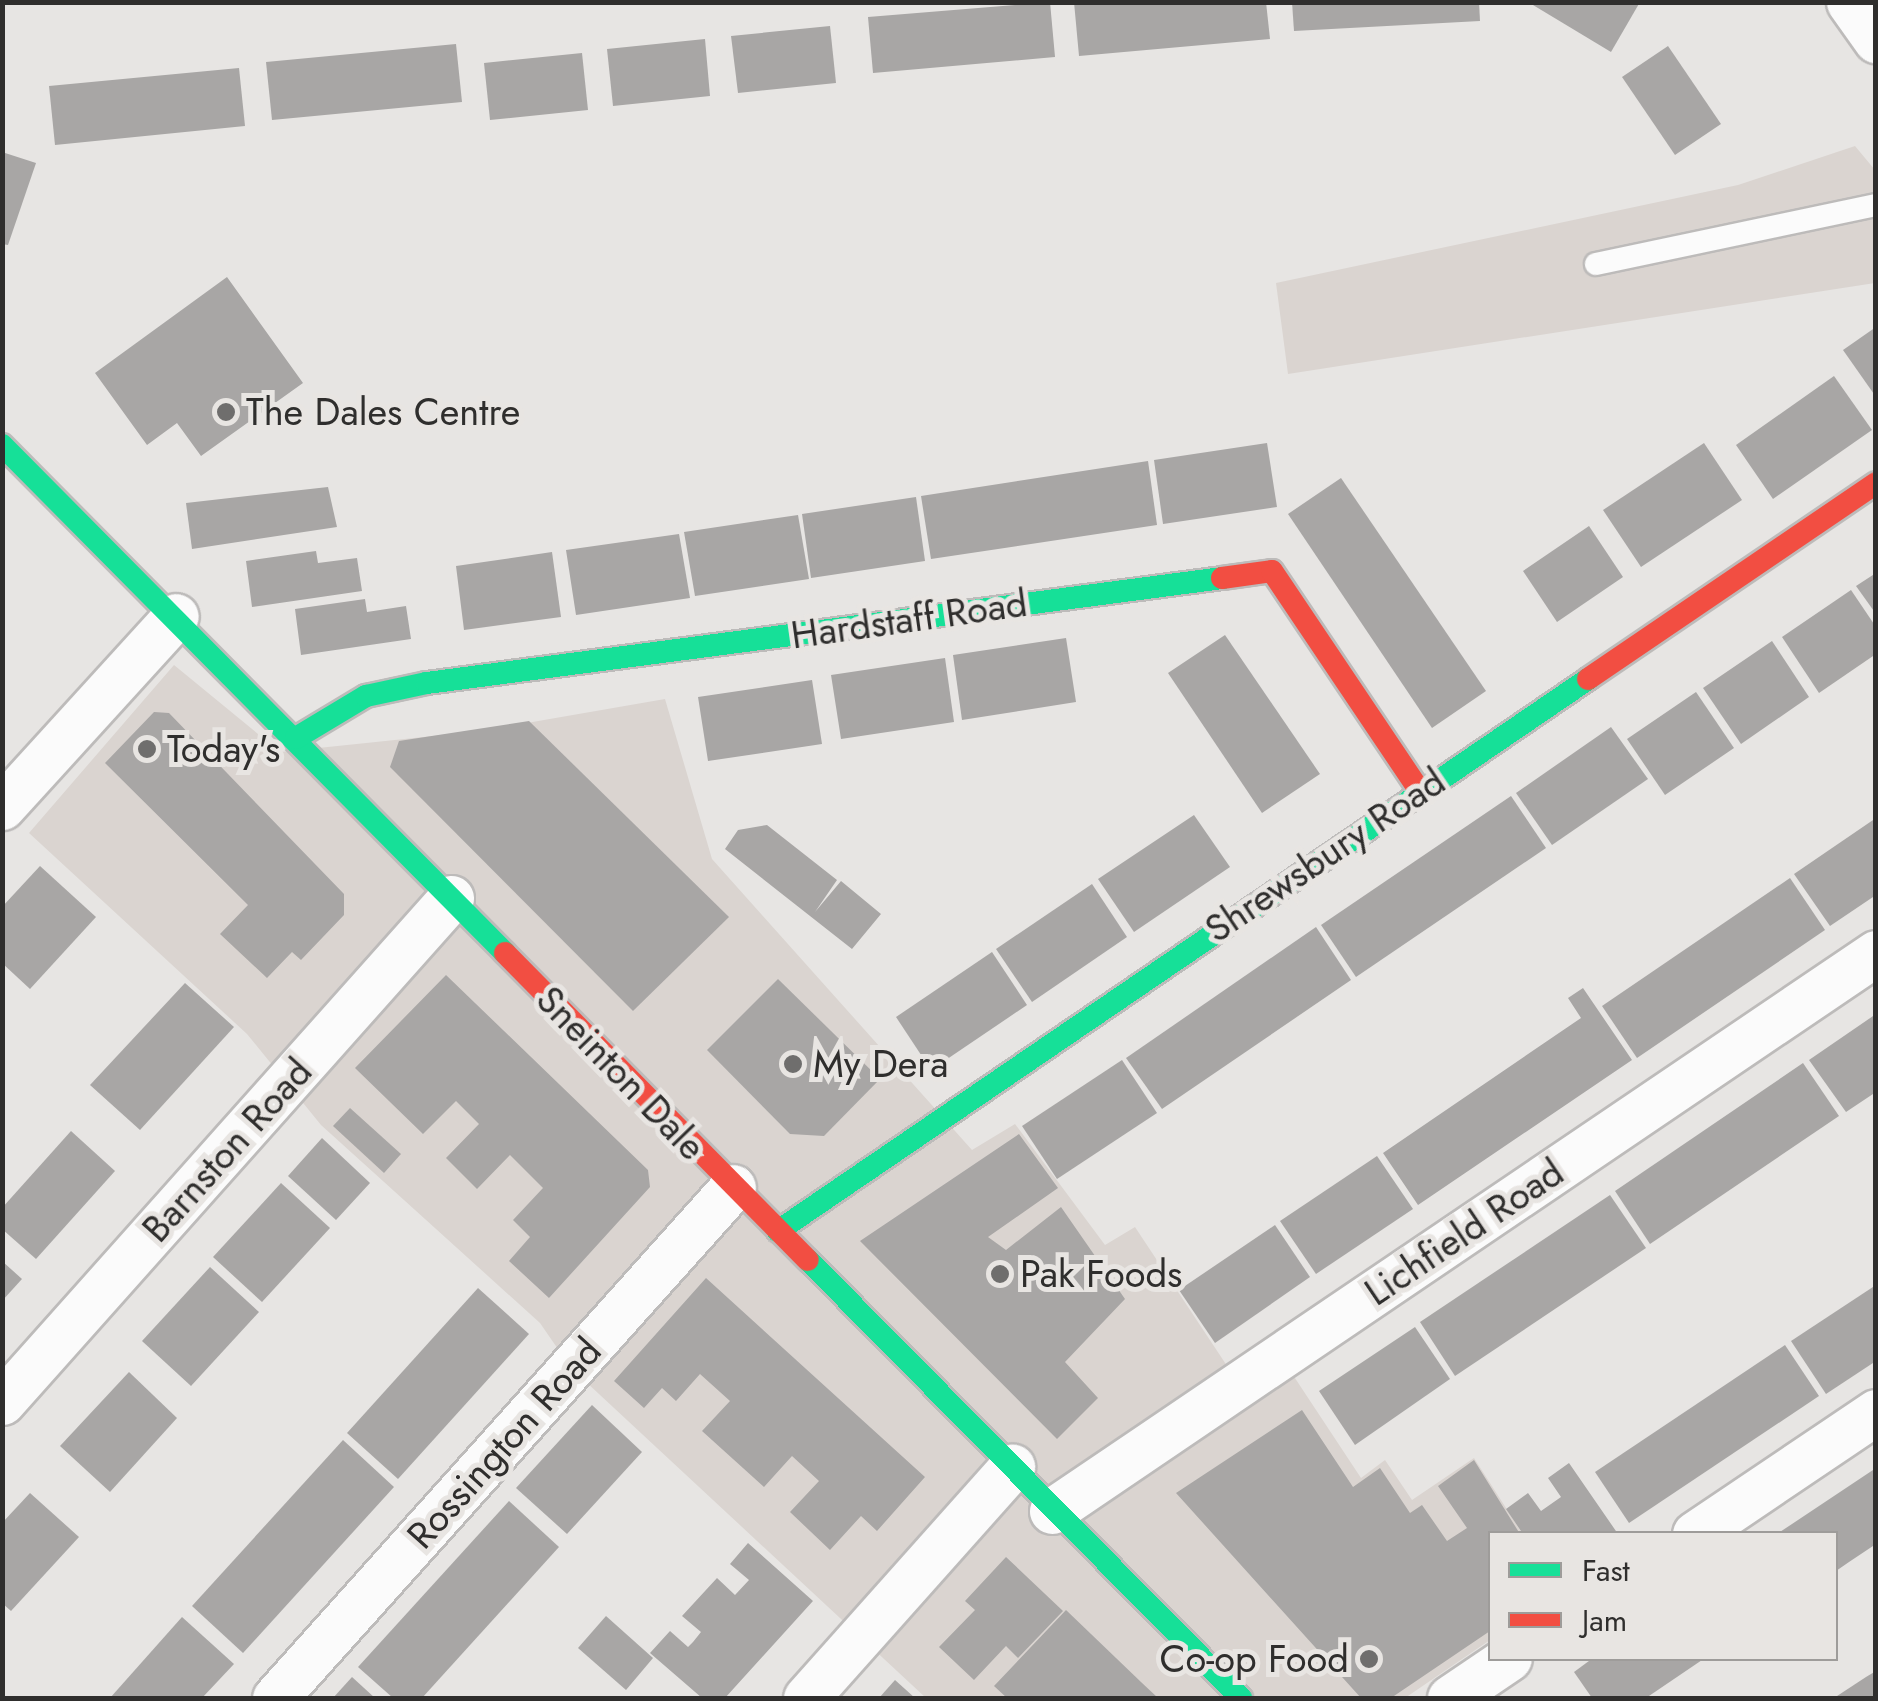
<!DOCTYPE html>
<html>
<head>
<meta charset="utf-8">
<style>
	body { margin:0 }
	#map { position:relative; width:1878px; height:1701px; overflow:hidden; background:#e7e5e3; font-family:Jost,sans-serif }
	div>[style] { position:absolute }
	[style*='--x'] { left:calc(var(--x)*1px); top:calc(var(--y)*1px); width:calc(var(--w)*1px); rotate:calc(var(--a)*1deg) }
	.built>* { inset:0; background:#dad4d0 }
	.building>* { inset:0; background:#a8a6a5 }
	.roads { filter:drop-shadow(2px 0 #bdbbba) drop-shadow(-2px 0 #bdbbba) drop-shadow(0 2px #bdbbba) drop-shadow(0 -2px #bdbbba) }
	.lane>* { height:22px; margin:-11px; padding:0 11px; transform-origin:11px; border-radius:11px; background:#fbfbfb }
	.street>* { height:45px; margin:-22.5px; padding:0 22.5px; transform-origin:22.5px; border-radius:22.5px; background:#fbfbfb }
	.fast>* { height:22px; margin:-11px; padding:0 11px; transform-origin:11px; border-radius:11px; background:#16e098 }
	.jam>* { height:22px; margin:-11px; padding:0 11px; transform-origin:11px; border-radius:11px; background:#f24e42 }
	.dots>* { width:28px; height:28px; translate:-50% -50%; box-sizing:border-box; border:5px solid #e8e5e2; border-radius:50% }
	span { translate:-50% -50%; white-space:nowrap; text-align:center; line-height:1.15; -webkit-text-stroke:10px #e8e5e2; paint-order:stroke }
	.poi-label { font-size:38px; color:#2f2e2d }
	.left { translate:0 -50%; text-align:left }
	.right { translate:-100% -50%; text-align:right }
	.street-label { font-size:38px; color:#2f2e2d }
	.frame { position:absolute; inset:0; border:5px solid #2f2e2d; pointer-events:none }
	.legend { position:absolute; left:1488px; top:1531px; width:350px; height:130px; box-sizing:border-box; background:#e8e5e2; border:2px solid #9e9c9a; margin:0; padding:12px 18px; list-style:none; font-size:30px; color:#2f2e2d }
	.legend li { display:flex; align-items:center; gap:20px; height:50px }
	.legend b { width:50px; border:2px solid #9e9c9a }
</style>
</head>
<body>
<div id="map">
	<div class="built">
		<i style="clip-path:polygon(1855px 146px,1875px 170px,1875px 283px,1288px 374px,1276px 283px,1738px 185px)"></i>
		<i style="clip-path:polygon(174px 665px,280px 752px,481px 731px,665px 699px,712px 859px,972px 1150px,1015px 1124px,1105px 1245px,1135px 1227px,1245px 1393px,1287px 1366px,1361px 1478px,1385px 1460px,1412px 1500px,1474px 1458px,1522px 1533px,1490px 1534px,1490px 1640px,1405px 1698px,926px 1698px,571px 1368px,540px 1323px,321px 1125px,247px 1034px,29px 833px)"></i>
	</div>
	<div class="building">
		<i style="clip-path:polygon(1050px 2px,1055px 57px,873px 73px,868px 17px)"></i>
		<i style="clip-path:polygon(1074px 2px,1266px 2px,1270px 39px,1079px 56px)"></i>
		<i style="clip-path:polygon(1292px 2px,1479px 2px,1480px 21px,1294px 31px)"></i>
		<i style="clip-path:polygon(1528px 2px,1640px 2px,1611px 52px)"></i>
		<i style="clip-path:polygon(830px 26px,836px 83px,738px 93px,731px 36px)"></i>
		<i style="clip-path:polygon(705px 39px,710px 96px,613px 106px,607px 49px)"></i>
		<i style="clip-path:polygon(456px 44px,462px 102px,272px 120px,266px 62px)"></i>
		<i style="clip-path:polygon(1668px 46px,1721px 124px,1675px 155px,1622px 77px)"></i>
		<i style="clip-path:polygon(582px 53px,588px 110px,490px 120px,484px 63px)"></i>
		<i style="clip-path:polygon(239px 68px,245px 126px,55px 145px,49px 86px)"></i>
		<i style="clip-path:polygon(2px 152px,36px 163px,8px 245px,2px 244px)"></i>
		<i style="clip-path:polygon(227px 277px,303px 383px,201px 456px,177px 423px,147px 445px,95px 373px)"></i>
		<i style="clip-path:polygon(1876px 327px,1876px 397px,1843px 350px)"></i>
		<i style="clip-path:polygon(1834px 376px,1872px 430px,1773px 499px,1736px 445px)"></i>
		<i style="clip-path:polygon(1267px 443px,1277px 507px,1163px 524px,1154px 460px)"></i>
		<i style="clip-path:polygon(1704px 443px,1742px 500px,1641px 567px,1603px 510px)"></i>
		<i style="clip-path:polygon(1148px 461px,1157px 525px,931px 559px,921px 496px)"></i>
		<i style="clip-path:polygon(1341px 478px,1486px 691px,1432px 728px,1288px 514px)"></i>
		<i style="clip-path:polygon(328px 487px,337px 527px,192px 549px,186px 503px)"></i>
		<i style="clip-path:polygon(916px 497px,925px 561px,811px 578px,802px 514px)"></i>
		<i style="clip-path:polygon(798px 515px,809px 579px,695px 596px,684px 532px)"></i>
		<i style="clip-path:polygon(1589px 526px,1623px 577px,1557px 622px,1523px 571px)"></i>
		<i style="clip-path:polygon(679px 534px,690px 598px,576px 615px,566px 550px)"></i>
		<i style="clip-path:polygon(316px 551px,318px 563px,357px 558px,362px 591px,252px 607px,246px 561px)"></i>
		<i style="clip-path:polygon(552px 552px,561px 617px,464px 630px,456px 566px)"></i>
		<i style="clip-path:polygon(1876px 573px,1876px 614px,1856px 586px)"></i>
		<i style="clip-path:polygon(1851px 590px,1876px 627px,1876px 654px,1819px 693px,1782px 637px)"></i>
		<i style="clip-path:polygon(365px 599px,367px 612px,406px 606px,411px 639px,301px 655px,295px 609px)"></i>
		<i style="clip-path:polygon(1225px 635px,1320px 774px,1262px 813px,1168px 673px)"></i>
		<i style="clip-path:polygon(1066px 638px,1076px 702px,962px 720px,953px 655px)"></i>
		<i style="clip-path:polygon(1772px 641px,1809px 697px,1741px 744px,1703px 688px)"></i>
		<i style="clip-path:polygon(945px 658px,954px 722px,841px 739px,831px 675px)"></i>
		<i style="clip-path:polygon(812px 680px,822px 744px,708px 761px,698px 697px)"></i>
		<i style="clip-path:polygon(1696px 692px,1734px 748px,1665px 795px,1627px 739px)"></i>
		<i style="clip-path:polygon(154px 712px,169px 713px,344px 894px,344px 915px,301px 960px,292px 952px,267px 978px,220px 934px,248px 905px,105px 763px)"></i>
		<i style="clip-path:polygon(529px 721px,729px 917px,633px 1011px,390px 767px,399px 741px)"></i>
		<i style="clip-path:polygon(1611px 727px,1648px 779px,1552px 845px,1516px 793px)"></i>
		<i style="clip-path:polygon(1511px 796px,1546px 848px,1356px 977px,1321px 925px)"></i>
		<i style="clip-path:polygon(1194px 815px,1230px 867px,1134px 932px,1098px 879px)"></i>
		<i style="clip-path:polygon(1876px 818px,1876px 895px,1830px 926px,1794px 874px)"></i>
		<i style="clip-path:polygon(767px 825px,837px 880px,815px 912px,841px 881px,881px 914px,852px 949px,725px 849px,738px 830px)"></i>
		<i style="clip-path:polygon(40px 866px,96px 917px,30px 989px,2px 963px,2px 907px)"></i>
		<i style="clip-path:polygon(1790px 878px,1825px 930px,1637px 1058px,1602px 1006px)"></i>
		<i style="clip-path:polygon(1092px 884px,1127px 937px,1032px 1002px,996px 949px)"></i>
		<i style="clip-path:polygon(1316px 927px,1351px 980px,1162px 1109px,1126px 1058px)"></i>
		<i style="clip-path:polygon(992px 952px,1027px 1005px,931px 1070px,896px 1017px)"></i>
		<i style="clip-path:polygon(446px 975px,648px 1170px,650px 1187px,549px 1298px,509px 1261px,530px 1237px,513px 1220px,543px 1188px,510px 1155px,477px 1189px,446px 1158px,479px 1124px,456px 1101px,423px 1134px,355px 1068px)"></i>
		<i style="clip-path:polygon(778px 979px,880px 1079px,824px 1136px,790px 1134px,707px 1050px)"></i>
		<i style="clip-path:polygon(185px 983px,234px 1027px,140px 1130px,90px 1085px)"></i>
		<i style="clip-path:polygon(1583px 988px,1632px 1060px,1418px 1205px,1383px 1153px,1581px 1018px,1568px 998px)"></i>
		<i style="clip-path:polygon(1876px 1014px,1876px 1092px,1846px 1112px,1809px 1060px)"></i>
		<i style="clip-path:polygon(1122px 1060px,1157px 1113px,1057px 1179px,1022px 1126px)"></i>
		<i style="clip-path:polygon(1803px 1063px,1839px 1116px,1650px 1244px,1615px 1191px)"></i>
		<i style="clip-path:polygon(350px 1108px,401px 1154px,384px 1173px,333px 1126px)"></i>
		<i style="clip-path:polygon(71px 1131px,115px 1171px,36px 1259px,2px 1229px,2px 1208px)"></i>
		<i style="clip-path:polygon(1019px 1134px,1058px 1188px,988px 1237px,1006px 1250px,1061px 1207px,1125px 1299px,1065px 1362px,1098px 1398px,1057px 1439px,860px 1241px)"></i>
		<i style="clip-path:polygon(322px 1138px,370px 1183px,336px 1220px,288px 1176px)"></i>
		<i style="clip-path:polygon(1377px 1156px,1413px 1209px,1316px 1274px,1280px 1221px)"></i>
		<i style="clip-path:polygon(281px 1183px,330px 1228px,262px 1302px,213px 1257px)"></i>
		<i style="clip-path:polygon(1610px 1195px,1646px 1248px,1455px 1376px,1420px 1322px)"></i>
		<i style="clip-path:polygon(1275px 1225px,1310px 1277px,1215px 1343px,1179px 1290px)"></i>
		<i style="clip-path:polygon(2px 1261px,22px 1279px,2px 1301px)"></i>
		<i style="clip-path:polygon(210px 1267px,259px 1312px,191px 1386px,142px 1341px)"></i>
		<i style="clip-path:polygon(706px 1278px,925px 1477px,877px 1531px,861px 1516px,830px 1550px,790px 1512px,819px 1481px,792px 1456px,764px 1487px,702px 1431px,730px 1401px,700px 1374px,676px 1401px,662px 1388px,644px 1408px,614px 1381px)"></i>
		<i style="clip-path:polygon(1876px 1285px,1876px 1361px,1826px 1394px,1791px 1341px)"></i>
		<i style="clip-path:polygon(478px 1288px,529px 1334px,398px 1479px,347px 1433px)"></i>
		<i style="clip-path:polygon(1415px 1327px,1450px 1379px,1355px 1445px,1319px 1391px)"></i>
		<i style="clip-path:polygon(1785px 1345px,1819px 1396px,1629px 1523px,1595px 1472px)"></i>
		<i style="clip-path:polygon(129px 1372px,177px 1418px,110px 1492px,60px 1446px)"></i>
		<i style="clip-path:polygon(592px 1405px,642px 1452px,567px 1534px,516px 1488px)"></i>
		<i style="clip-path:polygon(1302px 1410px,1353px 1487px,1380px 1468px,1410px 1513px,1422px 1505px,1447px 1541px,1467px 1528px,1438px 1486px,1474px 1460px,1520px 1534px,1490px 1534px,1490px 1631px,1391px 1698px,1361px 1698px,1176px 1493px)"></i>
		<i style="clip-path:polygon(343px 1440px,394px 1487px,243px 1653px,192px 1606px)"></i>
		<i style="clip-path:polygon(1569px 1463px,1618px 1534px,1523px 1534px,1506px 1509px,1528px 1493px,1541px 1511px,1561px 1497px,1548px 1478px)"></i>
		<i style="clip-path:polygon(1876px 1468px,1876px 1544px,1849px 1562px,1836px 1571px,1836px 1534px,1777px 1534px)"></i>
		<i style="clip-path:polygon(30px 1493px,79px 1537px,11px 1611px,2px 1603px,2px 1523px)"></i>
		<i style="clip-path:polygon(509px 1501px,559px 1547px,422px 1698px,393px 1698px,358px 1667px)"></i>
		<i style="clip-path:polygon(748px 1543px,813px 1601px,725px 1698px,702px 1698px,650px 1653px,670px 1631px,688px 1647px,693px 1642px,701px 1632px,682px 1616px,717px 1578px,735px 1595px,749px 1580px,730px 1564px)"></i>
		<i style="clip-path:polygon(1006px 1557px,1063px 1611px,1018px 1658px,1006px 1646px,974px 1680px,939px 1647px,975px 1610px,965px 1601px)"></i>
		<i style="clip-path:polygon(1066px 1610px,1141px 1682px,1158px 1698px,1007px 1698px,994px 1686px)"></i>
		<i style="clip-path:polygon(606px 1616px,653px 1658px,626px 1690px,578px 1648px)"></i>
		<i style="clip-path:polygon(182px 1617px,234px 1664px,202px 1698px,110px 1698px)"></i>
		<i style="clip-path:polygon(1593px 1658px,1705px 1658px,1646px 1698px,1592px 1698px,1574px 1672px)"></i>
		<i style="clip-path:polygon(1876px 1671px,1876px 1698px,1834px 1698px,1866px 1677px)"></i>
		<i style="clip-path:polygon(352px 1677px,375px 1698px,333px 1698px)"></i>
		<i style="clip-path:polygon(895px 1680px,915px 1698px,879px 1698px)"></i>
	</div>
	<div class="roads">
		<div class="lane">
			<i style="--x:1596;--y:264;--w:286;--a:-11.9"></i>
		</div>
		<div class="street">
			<i style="--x:1849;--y:2;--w:47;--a:54.6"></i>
			<i style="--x:2;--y:807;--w:258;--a:-47.7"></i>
			<i style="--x:2;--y:1402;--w:675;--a:-48.3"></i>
			<i style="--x:1052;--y:1511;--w:995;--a:-34.11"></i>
			<i style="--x:1695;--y:1534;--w:218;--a:-34"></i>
			<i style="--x:275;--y:1698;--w:686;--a:-48.13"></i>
			<i style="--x:806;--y:1698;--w:310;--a:-48.3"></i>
			<i style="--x:1450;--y:1698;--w:71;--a:-34.1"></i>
		</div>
		<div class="fast">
			<i style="--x:2;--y:445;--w:715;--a:45.28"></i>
			<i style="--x:296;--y:738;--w:82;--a:-31"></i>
			<i style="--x:366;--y:696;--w:62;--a:-12"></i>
			<i style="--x:427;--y:683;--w:802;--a:-7.52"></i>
			<i style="--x:778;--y:1231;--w:980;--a:-34.27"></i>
			<i style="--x:808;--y:1260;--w:616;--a:45.33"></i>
		</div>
		<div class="jam">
			<i style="--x:1222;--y:578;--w:50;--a:-8"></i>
			<i style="--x:1272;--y:571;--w:264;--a:56.1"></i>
			<i style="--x:1588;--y:679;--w:348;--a:-34.2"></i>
			<i style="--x:505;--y:953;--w:431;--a:45.4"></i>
		</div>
	</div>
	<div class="dots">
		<i style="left:226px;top:412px;background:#6f6e6d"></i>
		<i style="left:147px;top:749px;background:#6f6e6d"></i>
		<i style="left:793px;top:1064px;background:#6f6e6d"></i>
		<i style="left:1000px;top:1274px;background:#6f6e6d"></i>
		<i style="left:1369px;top:1659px;background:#6f6e6d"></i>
	</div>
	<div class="poi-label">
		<span class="left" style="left:246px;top:412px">The Dales Centre</span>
		<span class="left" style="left:167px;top:749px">Today's</span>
		<span class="left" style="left:813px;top:1064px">My Dera</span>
		<span class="left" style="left:1020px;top:1274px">Pak Foods</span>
		<span class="right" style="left:1349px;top:1659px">Co-op Food</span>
	</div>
	<div class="street-label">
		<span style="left:909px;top:619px;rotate:-8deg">Hardstaff Road</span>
		<span style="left:1325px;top:855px;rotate:-34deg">Shrewsbury Road</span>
		<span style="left:621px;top:1073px;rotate:46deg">Sneinton Dale</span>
		<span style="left:227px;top:1150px;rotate:-48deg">Barnston Road</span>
		<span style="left:1464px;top:1232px;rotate:-34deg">Lichfield Road</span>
		<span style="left:504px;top:1443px;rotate:-48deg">Rossington Road</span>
	</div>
	<div class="frame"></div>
	<ul class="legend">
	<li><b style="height:12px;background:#16e098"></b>Fast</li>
	<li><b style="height:12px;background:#f24e42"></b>Jam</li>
	</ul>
</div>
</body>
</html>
